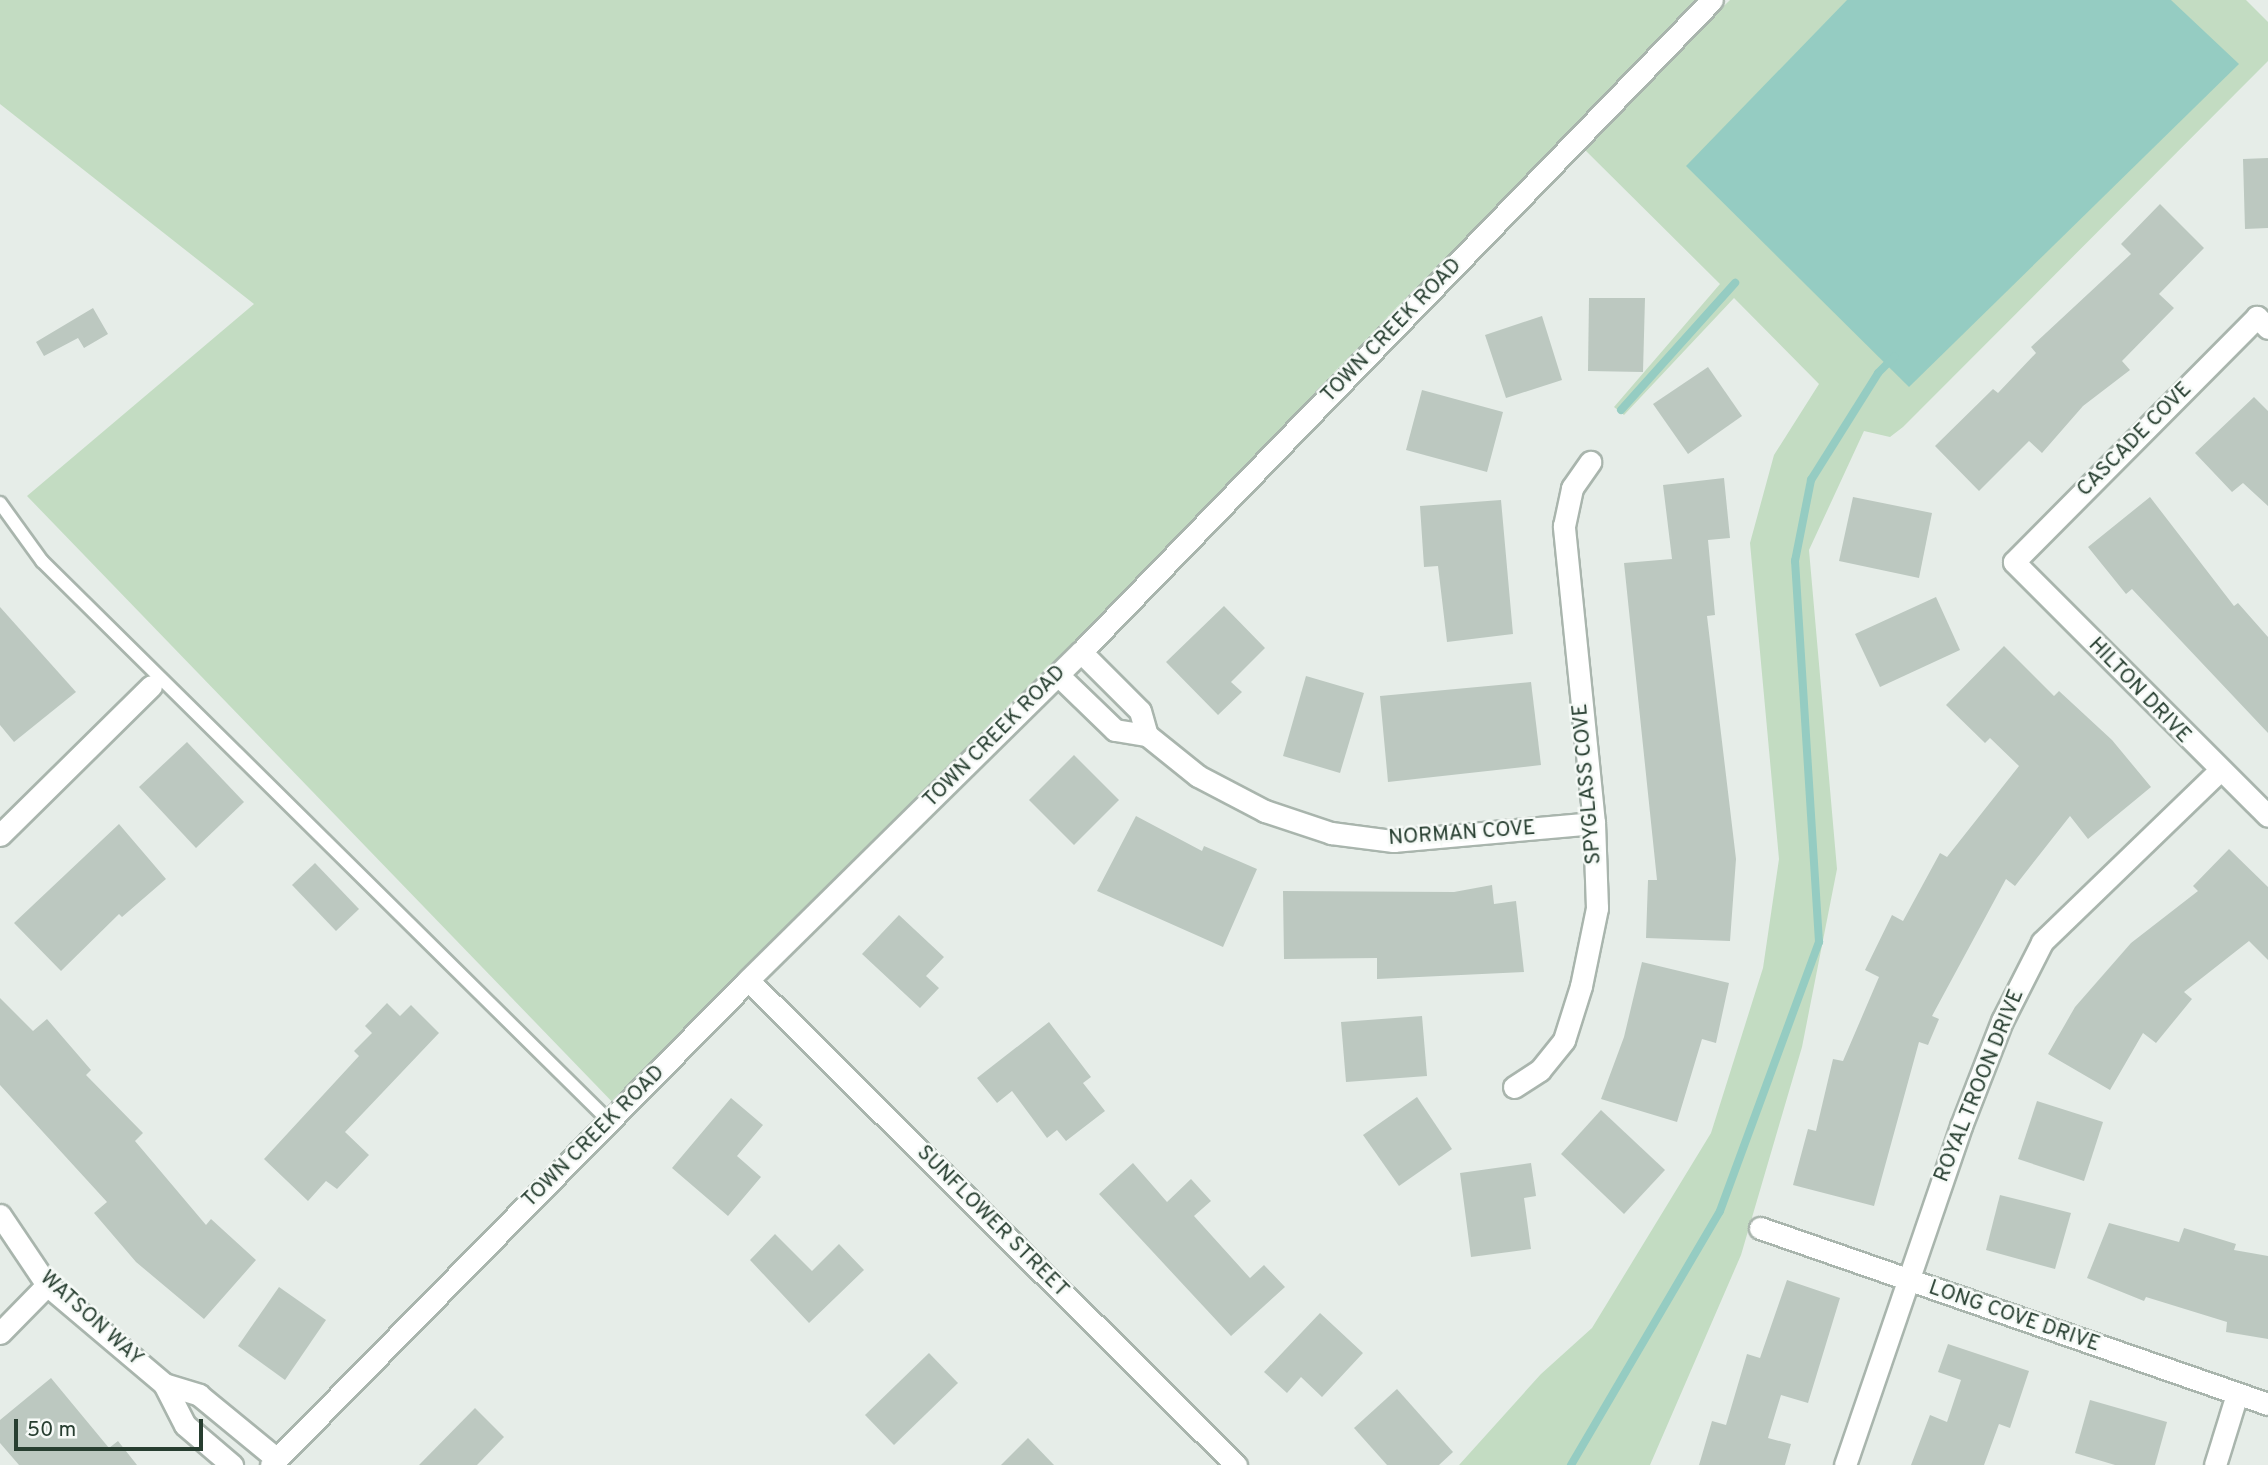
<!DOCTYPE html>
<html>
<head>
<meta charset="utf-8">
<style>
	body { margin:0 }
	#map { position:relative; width:2268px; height:1465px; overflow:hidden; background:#e6ede8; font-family:Overpass,sans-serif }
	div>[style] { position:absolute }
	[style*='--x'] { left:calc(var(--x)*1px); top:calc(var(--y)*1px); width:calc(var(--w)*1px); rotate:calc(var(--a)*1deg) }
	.green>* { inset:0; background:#c3dcc2 }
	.water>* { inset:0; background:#95ccc2 }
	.stream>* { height:8px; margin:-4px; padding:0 4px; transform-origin:4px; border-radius:4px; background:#95ccc2 }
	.building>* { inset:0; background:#bcc8c0 }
	.roads { filter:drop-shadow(2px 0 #a9b5ad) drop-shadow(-2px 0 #a9b5ad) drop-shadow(0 2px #a9b5ad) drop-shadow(0 -2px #a9b5ad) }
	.service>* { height:12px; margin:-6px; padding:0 6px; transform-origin:6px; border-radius:6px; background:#fff }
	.minor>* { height:21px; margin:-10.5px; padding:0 10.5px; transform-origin:10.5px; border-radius:10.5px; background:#fff }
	span { translate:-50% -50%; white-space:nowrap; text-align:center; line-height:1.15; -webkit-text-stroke:5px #f6faf7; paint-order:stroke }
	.street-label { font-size:21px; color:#273e30 }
	.scale { position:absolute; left:14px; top:1419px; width:189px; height:32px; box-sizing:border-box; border:4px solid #273e30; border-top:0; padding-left:9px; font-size:21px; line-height:24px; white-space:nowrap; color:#273e30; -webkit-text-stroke:5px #f6faf7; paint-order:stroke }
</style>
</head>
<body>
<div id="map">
	<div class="green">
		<i style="clip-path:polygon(0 0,1698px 0,620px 1110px,27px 496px,254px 304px,0 104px)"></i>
		<i style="clip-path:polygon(1730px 0,2246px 0,2268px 22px,2268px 61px,1903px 427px,1890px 437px,1864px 431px,1809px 550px,1837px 869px,1802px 1047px,1741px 1255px,1650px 1465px,1459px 1465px,1541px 1374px,1592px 1328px,1711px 1133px,1763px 968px,1779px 859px,1750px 543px,1774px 455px,1819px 384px,1734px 298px,1624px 415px,1614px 407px,1720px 284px,1581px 146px)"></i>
	</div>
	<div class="water">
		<i style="clip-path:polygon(1847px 0,2171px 0,2239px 64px,1909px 387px,1686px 166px)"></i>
	</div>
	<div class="stream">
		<i style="--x:1621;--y:410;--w:171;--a:-48.1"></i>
		<i style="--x:1571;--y:1465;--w:294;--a:-59.6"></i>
		<i style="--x:1720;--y:1211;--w:287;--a:-69.8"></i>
		<i style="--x:1819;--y:942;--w:382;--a:-93.6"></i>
		<i style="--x:1795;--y:561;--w:83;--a:-78.8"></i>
		<i style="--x:1811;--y:480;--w:126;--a:-57.9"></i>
		<i style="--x:1878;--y:373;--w:23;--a:-45"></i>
	</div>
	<div class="building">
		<i style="clip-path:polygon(2268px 158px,2268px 228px,2245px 229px,2243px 159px)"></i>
		<i style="clip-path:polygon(2160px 204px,2204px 248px,2159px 294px,2174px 308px,2122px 361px,2130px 370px,2083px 406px,2042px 453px,2029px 441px,1979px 491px,1935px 446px,1993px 389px,1998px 393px,2036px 353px,2031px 347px,2131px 254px,2121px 244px)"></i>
		<i style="clip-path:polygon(1589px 298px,1645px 298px,1643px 372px,1588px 371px)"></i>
		<i style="clip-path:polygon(93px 308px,108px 334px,84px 348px,78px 338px,44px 356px,36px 342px)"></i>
		<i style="clip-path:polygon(1542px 316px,1562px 380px,1506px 398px,1485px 335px)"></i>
		<i style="clip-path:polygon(1708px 367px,1742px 416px,1688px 454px,1653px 404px)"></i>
		<i style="clip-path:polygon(1422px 390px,1503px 412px,1487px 472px,1406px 450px)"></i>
		<i style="clip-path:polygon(2254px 397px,2268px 411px,2268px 506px,2243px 483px,2232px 492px,2195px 453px)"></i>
		<i style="clip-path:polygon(1724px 478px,1730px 538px,1708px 540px,1715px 615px,1707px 616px,1736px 859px,1730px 941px,1646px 938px,1648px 880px,1657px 880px,1624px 563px,1672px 559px,1663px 485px)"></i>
		<i style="clip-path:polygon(1853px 497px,1932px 513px,1919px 578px,1839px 561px)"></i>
		<i style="clip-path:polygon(2150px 497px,2234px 606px,2238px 603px,2268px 637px,2268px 733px,2132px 589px,2126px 594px,2088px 547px)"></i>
		<i style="clip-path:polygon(1501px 500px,1513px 634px,1447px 642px,1438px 566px,1424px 567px,1420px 506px)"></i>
		<i style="clip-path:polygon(1936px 597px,1960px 650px,1880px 687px,1855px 634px)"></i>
		<i style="clip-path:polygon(1224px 606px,1265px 648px,1231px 682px,1242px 692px,1218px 715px,1166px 662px)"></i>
		<i style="clip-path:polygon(0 607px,76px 692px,14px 742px,0 725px)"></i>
		<i style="clip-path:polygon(2004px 646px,2054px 696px,2059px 691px,2112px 740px,2151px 787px,2088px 839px,2070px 816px,2015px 886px,2006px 879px,1932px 1016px,1939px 1019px,1928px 1045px,1919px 1042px,1874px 1206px,1793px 1185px,1808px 1129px,1816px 1131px,1833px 1059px,1843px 1061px,1879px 977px,1865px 970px,1892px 915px,1903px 921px,1940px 853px,1947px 857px,2019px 766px,1990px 738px,1985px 743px,1946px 705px)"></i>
		<i style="clip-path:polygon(1306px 676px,1364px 693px,1340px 773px,1283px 756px)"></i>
		<i style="clip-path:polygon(1531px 682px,1541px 765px,1388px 782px,1380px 696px)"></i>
		<i style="clip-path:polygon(187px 742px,244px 802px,196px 848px,139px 787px)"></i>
		<i style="clip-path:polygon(1074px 755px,1119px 800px,1074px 845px,1029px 800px)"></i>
		<i style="clip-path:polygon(1136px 816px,1202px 851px,1204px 846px,1257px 869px,1223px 947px,1097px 891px)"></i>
		<i style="clip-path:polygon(119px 824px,166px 879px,122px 917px,119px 914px,61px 971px,14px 923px)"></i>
		<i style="clip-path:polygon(2229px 849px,2268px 887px,2268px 960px,2249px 941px,2184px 992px,2192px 999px,2156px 1043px,2143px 1033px,2110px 1090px,2048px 1054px,2075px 1007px,2131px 943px,2198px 891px,2193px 886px)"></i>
		<i style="clip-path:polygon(315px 863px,359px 909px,336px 931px,292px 885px)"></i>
		<i style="clip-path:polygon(1492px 885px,1494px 904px,1516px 901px,1524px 972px,1377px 979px,1377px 958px,1284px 959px,1283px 891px,1454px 892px)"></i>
		<i style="clip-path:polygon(899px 915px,944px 957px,926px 976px,939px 988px,920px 1008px,862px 954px)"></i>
		<i style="clip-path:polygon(1642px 962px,1729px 983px,1716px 1043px,1702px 1039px,1677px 1122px,1601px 1099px,1624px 1037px)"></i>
		<i style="clip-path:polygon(0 998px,33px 1031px,47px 1019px,91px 1070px,86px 1075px,143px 1133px,135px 1141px,206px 1225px,211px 1219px,256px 1260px,204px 1319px,136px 1262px,94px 1213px,107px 1202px,0 1085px)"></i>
		<i style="clip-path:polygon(387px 1003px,400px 1016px,411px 1005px,439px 1033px,345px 1132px,369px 1155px,337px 1189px,326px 1181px,308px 1201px,264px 1159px,359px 1056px,354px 1051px,372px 1033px,365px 1026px)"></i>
		<i style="clip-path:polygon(1422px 1016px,1427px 1076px,1346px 1082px,1341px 1022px)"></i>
		<i style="clip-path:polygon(1049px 1022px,1091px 1077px,1083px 1083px,1105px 1111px,1066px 1141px,1057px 1130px,1047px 1138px,1012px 1091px,997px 1103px,977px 1078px)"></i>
		<i style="clip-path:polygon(1417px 1097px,1452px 1149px,1399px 1186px,1363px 1135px)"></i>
		<i style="clip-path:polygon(731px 1098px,763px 1125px,737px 1156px,761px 1177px,728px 1216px,672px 1168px)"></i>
		<i style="clip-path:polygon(2037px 1101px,2103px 1122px,2084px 1181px,2018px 1159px)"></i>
		<i style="clip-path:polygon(1601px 1110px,1665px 1170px,1624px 1214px,1561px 1154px)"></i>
		<i style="clip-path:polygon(1133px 1163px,1167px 1202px,1191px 1179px,1211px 1201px,1194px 1216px,1250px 1278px,1264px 1265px,1285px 1287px,1231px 1336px,1099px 1194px)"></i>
		<i style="clip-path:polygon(1531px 1163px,1536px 1196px,1524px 1198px,1531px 1249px,1471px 1257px,1460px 1173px)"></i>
		<i style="clip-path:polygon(2000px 1195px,2071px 1213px,2055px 1269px,1986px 1250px)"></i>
		<i style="clip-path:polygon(2109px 1223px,2179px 1242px,2184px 1228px,2236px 1244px,2234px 1250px,2268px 1256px,2268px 1339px,2226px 1332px,2227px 1322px,2146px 1297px,2144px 1301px,2087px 1278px)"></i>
		<i style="clip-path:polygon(775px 1234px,812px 1271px,839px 1244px,864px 1270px,809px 1323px,750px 1260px)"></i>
		<i style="clip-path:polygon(1787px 1280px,1840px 1298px,1808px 1403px,1781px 1395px,1768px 1438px,1791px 1444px,1785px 1465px,1699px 1465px,1712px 1421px,1726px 1425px,1747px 1354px,1760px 1358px)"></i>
		<i style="clip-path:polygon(279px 1287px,326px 1320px,285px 1380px,238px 1346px)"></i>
		<i style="clip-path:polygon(1320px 1313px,1363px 1353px,1322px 1397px,1301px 1377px,1287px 1393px,1264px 1372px)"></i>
		<i style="clip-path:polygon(1948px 1344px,2029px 1371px,2010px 1428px,1999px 1424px,1984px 1465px,1911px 1465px,1930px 1415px,1947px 1422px,1961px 1380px,1938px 1372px)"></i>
		<i style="clip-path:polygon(929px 1353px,958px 1383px,894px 1445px,865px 1415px)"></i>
		<i style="clip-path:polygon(51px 1378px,109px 1448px,118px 1441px,137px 1465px,19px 1465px,0 1443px,0 1420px)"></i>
		<i style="clip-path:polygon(1397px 1389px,1453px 1452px,1439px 1465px,1387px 1465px,1354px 1428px)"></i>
		<i style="clip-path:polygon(2090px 1400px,2167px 1422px,2155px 1465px,2115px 1465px,2075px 1453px)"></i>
		<i style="clip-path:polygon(475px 1408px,504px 1437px,477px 1465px,419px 1465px)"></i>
		<i style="clip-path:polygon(1028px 1438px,1054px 1465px,1001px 1465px)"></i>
	</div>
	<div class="roads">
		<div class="service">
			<i style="--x:0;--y:503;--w:72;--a:54.1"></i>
			<i style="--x:42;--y:561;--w:797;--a:44.64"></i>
		</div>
		<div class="minor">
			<i style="--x:2268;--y:328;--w:16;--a:-135"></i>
			<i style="--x:2257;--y:317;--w:345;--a:134.8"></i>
			<i style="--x:2014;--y:562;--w:359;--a:45"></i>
			<i style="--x:1081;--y:652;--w:83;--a:45"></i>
			<i style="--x:1140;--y:711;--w:25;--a:74"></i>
			<i style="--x:1058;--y:675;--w:79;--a:44"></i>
			<i style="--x:1115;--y:730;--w:32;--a:9"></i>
			<i style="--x:1147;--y:735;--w:65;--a:38.8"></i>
			<i style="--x:1198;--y:776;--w:76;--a:27.6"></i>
			<i style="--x:1265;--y:811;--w:70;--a:18.4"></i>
			<i style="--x:1331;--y:833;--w:63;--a:7.4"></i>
			<i style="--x:1393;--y:841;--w:202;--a:-5.1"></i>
			<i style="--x:0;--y:835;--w:212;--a:-44.6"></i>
			<i style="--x:748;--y:980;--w:688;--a:44.82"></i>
			<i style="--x:1514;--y:1087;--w:31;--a:-33"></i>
			<i style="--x:1540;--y:1070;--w:38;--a:-51"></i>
			<i style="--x:1564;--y:1040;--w:57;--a:-72.5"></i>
			<i style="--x:1581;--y:986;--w:80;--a:-78.4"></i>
			<i style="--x:1597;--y:908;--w:85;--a:-92"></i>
			<i style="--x:1594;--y:823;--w:299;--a:-95.8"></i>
			<i style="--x:1564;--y:526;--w:39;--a:-78"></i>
			<i style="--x:1572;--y:488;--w:32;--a:-55"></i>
			<i style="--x:0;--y:1215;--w:84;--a:56.1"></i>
			<i style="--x:47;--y:1285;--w:153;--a:40.2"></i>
			<i style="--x:164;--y:1384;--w:46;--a:62.9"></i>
			<i style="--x:185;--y:1425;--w:62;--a:40.4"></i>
			<i style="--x:1760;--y:1228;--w:538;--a:19.11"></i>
			<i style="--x:0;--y:1333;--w:67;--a:-45.6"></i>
			<i style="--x:164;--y:1384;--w:37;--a:17"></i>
			<i style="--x:199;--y:1395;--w:101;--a:39.4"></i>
			<i style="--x:271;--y:1465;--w:680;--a:-45.48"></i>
			<i style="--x:748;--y:980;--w:467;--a:-44.6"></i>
			<i style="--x:1081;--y:652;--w:907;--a:-45.94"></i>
			<i style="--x:1845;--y:1465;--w:358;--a:-71.1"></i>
			<i style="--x:1961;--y:1126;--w:113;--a:-68.7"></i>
			<i style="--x:2002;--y:1021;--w:89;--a:-63.1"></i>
			<i style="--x:2042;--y:942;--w:245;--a:-44"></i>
			<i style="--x:2215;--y:1465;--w:74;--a:-72.8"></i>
		</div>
	</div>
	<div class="street-label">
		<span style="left:1392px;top:331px;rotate:-46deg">TOWN CREEK ROAD</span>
		<span style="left:2135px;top:440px;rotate:-45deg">CASCADE COVE</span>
		<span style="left:2139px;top:691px;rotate:46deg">HILTON DRIVE</span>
		<span style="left:995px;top:737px;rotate:-45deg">TOWN CREEK ROAD</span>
		<span style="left:1588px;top:784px;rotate:-95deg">SPYGLASS COVE</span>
		<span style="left:1462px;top:834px;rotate:-4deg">NORMAN COVE</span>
		<span style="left:1980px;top:1086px;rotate:-68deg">ROYAL TROON DRIVE</span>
		<span style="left:594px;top:1137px;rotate:-45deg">TOWN CREEK ROAD</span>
		<span style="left:992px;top:1222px;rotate:45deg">SUNFLOWER STREET</span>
		<span style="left:2014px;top:1317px;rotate:19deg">LONG COVE DRIVE</span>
		<span style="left:91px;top:1319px;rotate:42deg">WATSON WAY</span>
	</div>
	<div class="scale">50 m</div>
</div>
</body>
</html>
